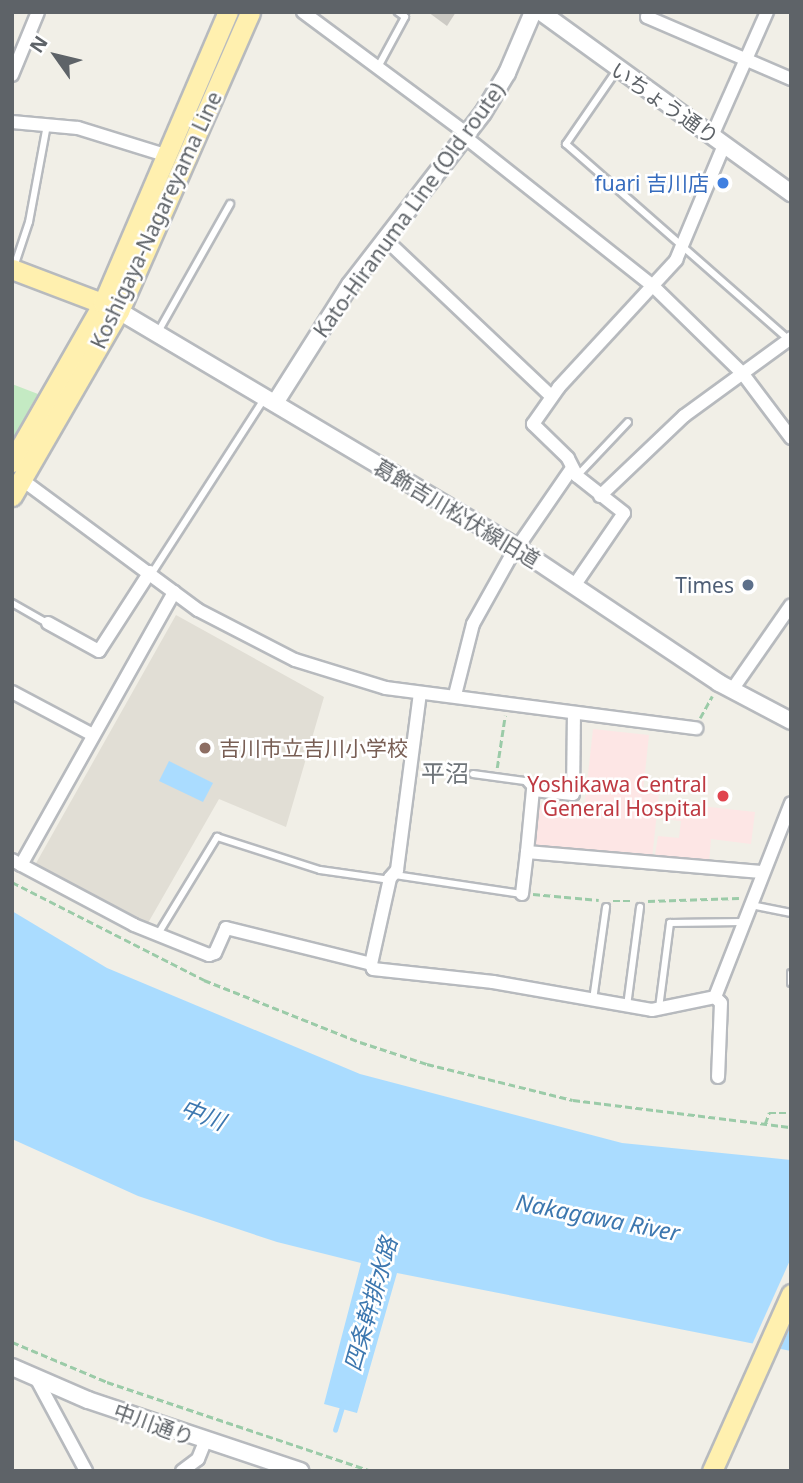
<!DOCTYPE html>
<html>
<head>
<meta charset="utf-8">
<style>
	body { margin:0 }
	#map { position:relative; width:803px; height:1483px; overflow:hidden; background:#f1efe7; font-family:"Noto Sans","Noto Sans JP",sans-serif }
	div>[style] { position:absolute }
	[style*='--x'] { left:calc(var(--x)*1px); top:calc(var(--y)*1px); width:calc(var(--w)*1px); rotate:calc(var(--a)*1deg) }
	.education>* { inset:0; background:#e1ded5 }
	.medical>* { inset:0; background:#fde6e5 }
	.green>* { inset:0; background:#c4eac3 }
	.water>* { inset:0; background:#aadcff }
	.pier>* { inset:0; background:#f1efe7 }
	.stream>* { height:4.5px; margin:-2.25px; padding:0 2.25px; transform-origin:2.25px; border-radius:2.25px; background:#aadcff }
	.building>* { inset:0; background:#cccac4 }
	.path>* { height:2.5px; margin-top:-1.25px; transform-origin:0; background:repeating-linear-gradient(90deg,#9bcba8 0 7px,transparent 0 10.5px) }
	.roads { filter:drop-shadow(2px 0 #b7babe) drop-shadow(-2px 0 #b7babe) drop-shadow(0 2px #b7babe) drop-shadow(0 -2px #b7babe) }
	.service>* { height:6px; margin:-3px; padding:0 3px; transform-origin:3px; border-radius:3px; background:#fff }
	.minor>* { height:12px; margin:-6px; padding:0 6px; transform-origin:6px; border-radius:6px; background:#fff }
	.tertiary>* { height:16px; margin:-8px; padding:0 8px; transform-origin:8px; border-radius:8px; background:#fff }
	.primary>* { height:19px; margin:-9.5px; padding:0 9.5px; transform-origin:9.5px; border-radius:9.5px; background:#fff0af }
	.dots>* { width:19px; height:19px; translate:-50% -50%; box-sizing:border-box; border:4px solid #fff; border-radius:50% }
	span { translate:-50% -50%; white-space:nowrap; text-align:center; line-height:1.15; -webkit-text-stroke:5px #fff; paint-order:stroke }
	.street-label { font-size:21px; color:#5e6368 }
	.shop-label { font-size:21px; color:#366cbe }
	.right { translate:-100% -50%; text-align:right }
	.service-label { font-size:21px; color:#4e5e75 }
	.education-label { font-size:21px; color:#785e54 }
	.left { translate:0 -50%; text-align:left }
	.health-label { font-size:21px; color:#be3a42 }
	.water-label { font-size:23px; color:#3c77af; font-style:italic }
	.quarter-label { font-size:24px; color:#6f757a }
	.frame { position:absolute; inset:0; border:14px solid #5e6368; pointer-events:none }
	.north { position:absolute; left:21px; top:21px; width:70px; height:70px; -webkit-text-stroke:5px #fff; paint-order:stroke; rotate:304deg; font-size:19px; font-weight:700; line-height:28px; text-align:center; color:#5e6368 }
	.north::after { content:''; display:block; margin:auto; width:24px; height:32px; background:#5e6368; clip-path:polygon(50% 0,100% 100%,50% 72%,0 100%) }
</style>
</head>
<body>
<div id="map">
	<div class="education">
		<i style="clip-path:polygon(176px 615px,324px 697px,286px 827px,219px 799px,148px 923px,35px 865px)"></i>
	</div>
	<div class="medical">
		<i style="clip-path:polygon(593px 729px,649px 735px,643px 791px,659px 793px,652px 859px,534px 847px,539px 805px,584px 810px)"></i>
		<i style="clip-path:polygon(664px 802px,755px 812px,751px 844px,711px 839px,709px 862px,655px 855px,658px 836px,679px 838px,681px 821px,662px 819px)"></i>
	</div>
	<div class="green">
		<i style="clip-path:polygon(12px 384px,38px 394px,12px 440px)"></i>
	</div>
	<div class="water">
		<i style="clip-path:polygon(169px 761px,213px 783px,203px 802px,159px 781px)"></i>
		<i style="clip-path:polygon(12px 911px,107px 968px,360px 1074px,622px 1143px,791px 1160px,791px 1351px,397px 1273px,357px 1413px,324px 1404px,361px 1263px,277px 1242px,138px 1196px,12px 1139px)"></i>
	</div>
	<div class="pier">
		<i style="clip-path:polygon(791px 1258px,791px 1325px,779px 1352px,751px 1347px)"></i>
	</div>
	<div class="stream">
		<i style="--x:335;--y:1430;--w:27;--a:-73"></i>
	</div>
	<div class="building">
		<i style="clip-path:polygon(428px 12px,456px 12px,447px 26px)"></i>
	</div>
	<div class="path">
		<i style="--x:700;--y:718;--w:25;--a:-61"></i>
		<i style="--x:497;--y:768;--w:53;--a:-81.3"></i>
		<i style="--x:12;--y:882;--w:216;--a:27"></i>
		<i style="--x:204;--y:980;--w:168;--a:21.7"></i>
		<i style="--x:360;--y:1042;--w:71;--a:18.2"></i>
		<i style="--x:427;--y:1064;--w:150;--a:13.9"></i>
		<i style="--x:573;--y:1100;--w:220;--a:7.1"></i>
		<i style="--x:533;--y:894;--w:66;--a:5.2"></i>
		<i style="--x:613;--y:901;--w:21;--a:0"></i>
		<i style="--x:648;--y:901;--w:91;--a:-1.9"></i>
		<i style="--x:765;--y:1124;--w:12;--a:-70"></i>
		<i style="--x:769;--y:1113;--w:22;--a:0"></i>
		<i style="--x:12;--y:1342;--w:103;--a:22.8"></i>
		<i style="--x:107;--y:1382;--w:279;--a:18.6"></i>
	</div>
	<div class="roads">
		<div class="service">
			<i style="--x:378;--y:67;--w:57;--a:-61.6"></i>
			<i style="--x:405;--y:17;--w:9;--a:-144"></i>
			<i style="--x:617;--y:70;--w:90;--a:124.6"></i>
			<i style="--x:566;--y:144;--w:297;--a:41.3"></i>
			<i style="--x:14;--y:267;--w:47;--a:-71.6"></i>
			<i style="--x:29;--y:222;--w:99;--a:-79.5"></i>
			<i style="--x:158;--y:332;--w:147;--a:-60.6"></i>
			<i style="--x:577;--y:476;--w:74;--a:-46.6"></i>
			<i style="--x:152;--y:573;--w:207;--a:-57.2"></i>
			<i style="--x:12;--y:603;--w:40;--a:29.7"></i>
			<i style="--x:473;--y:774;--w:52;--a:7.7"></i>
			<i style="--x:525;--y:781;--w:12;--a:48"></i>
			<i style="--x:395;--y:875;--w:128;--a:8.5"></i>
			<i style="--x:751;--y:905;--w:41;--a:11.3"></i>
			<i style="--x:158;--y:934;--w:114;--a:-58.7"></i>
			<i style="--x:217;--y:837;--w:108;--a:17.8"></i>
			<i style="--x:320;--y:870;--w:71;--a:8.1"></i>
			<i style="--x:791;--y:973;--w:10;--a:90"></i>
			<i style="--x:593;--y:1000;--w:94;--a:-82"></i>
			<i style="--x:627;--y:1006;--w:100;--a:-82.5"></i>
			<i style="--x:659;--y:1008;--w:86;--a:-82.6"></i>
			<i style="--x:670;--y:923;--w:73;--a:-0.8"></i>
		</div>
		<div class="minor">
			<i style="--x:303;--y:12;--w:204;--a:36.6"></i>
			<i style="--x:649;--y:12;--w:5;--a:112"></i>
			<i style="--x:647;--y:17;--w:157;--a:23.3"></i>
			<i style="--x:12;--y:75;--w:68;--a:-67.6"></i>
			<i style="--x:12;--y:122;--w:66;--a:5.2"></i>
			<i style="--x:78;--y:128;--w:91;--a:17.2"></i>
			<i style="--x:712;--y:136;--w:136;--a:-66.1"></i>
			<i style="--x:465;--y:137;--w:241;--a:38.4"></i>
			<i style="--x:654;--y:287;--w:124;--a:44.3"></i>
			<i style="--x:743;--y:374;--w:80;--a:53.1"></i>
			<i style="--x:384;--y:238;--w:230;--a:43.4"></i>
			<i style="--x:21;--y:479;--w:220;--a:36.5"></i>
			<i style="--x:198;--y:610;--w:109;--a:27.3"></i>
			<i style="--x:295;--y:660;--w:95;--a:17.1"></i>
			<i style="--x:386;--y:688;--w:313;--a:7.4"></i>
			<i style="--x:600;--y:496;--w:116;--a:-43.6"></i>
			<i style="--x:684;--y:416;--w:132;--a:-36.1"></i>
			<i style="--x:517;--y:548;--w:97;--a:-55.5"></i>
			<i style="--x:574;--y:586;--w:88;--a:-55.6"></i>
			<i style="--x:624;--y:513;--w:60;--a:-141.8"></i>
			<i style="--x:577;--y:476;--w:20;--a:-117"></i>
			<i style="--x:568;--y:458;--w:49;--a:-135.8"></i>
			<i style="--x:533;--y:424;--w:45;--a:-54.9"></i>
			<i style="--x:559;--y:387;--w:173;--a:-47.3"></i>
			<i style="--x:676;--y:260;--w:125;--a:-67.3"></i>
			<i style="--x:48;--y:623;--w:58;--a:28.8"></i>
			<i style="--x:99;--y:651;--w:94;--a:-57.2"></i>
			<i style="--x:732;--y:690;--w:103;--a:-55.2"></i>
			<i style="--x:12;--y:692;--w:89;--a:28"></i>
			<i style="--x:455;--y:695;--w:73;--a:-75.8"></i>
			<i style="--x:473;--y:624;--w:88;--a:-60.8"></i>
			<i style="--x:527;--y:852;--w:62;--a:-84.5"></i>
			<i style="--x:533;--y:790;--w:40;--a:5.7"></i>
			<i style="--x:573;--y:794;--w:80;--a:-89.3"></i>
			<i style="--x:12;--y:860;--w:138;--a:28"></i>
			<i style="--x:134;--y:925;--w:81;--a:21.8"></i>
			<i style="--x:209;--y:955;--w:6;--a:-18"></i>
			<i style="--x:215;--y:953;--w:27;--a:-66"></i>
			<i style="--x:226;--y:928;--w:149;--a:13.9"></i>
			<i style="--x:371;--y:964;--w:5;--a:68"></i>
			<i style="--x:373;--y:969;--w:121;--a:6.2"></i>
			<i style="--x:493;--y:982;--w:161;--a:10"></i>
			<i style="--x:652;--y:1010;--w:64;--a:-11.7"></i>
			<i style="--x:715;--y:997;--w:208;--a:-68.6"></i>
			<i style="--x:21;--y:865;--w:313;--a:-60.7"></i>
			<i style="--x:522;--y:894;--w:42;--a:-83.2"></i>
			<i style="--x:527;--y:852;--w:235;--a:4.9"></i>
			<i style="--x:371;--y:964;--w:88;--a:-77.5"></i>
			<i style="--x:390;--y:878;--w:11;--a:-49"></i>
			<i style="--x:397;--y:870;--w:178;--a:-82.6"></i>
			<i style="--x:715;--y:997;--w:8;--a:45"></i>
			<i style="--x:721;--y:1003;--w:74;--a:92.3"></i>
			<i style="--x:36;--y:1378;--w:106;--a:61.7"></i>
			<i style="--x:182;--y:1471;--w:20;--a:-37"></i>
			<i style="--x:198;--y:1459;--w:18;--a:-68"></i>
		</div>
		<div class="tertiary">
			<i style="--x:541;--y:12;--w:309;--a:35.9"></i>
			<i style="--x:119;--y:311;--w:462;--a:30.7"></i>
			<i style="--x:516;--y:547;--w:244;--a:33.8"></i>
			<i style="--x:719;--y:683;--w:81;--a:27.8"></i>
			<i style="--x:275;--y:403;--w:140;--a:-57.6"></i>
			<i style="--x:350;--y:285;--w:217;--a:-52.3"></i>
			<i style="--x:483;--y:113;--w:47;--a:-59"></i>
			<i style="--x:507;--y:73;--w:66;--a:-66.9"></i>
			<i style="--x:12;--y:1367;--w:83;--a:23.5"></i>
			<i style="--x:88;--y:1400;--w:224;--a:18.5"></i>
		</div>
		<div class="primary">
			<i style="--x:12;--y:269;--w:107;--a:20.8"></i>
			<i style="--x:12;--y:462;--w:183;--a:-60.2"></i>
			<i style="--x:103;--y:303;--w:317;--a:-66.8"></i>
			<i style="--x:12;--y:496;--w:214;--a:-60"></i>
			<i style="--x:119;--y:311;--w:326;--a:-66.3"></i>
			<i style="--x:712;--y:1471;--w:194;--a:-65.9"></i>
		</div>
	</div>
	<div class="dots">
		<i style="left:723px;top:183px;background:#3f7fe0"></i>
		<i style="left:748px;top:585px;background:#5c6f8a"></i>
		<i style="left:205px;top:748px;background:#8d6e63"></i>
		<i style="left:723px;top:796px;background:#e0444e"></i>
	</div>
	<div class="street-label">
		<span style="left:665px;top:103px;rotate:35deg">いちょう通り</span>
		<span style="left:409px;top:210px;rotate:-54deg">Kato-Hiranuma Line (Old route)</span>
		<span style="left:156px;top:220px;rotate:-65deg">Koshigaya-Nagareyama Line</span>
		<span style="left:457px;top:513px;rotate:31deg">葛飾吉川松伏線旧道</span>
		<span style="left:154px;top:1424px;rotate:20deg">中川通り</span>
	</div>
	<div class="shop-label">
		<span class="right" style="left:709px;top:183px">fuari 吉川店</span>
	</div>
	<div class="service-label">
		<span class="right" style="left:734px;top:585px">Times</span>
	</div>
	<div class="education-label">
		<span class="left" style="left:219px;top:748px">吉川市立吉川小学校</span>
	</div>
	<div class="health-label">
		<span class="right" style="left:707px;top:796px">Yoshikawa Central<br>General Hospital</span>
	</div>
	<div class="water-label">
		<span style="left:203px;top:1114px;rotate:21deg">中川</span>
		<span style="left:598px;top:1217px;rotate:11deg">Nakagawa River</span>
		<span style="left:370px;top:1304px;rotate:-74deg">四条幹排水路</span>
	</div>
	<div class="quarter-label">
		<span style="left:445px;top:773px">平沼</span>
	</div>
	<div class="frame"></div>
	<div class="north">N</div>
</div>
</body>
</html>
